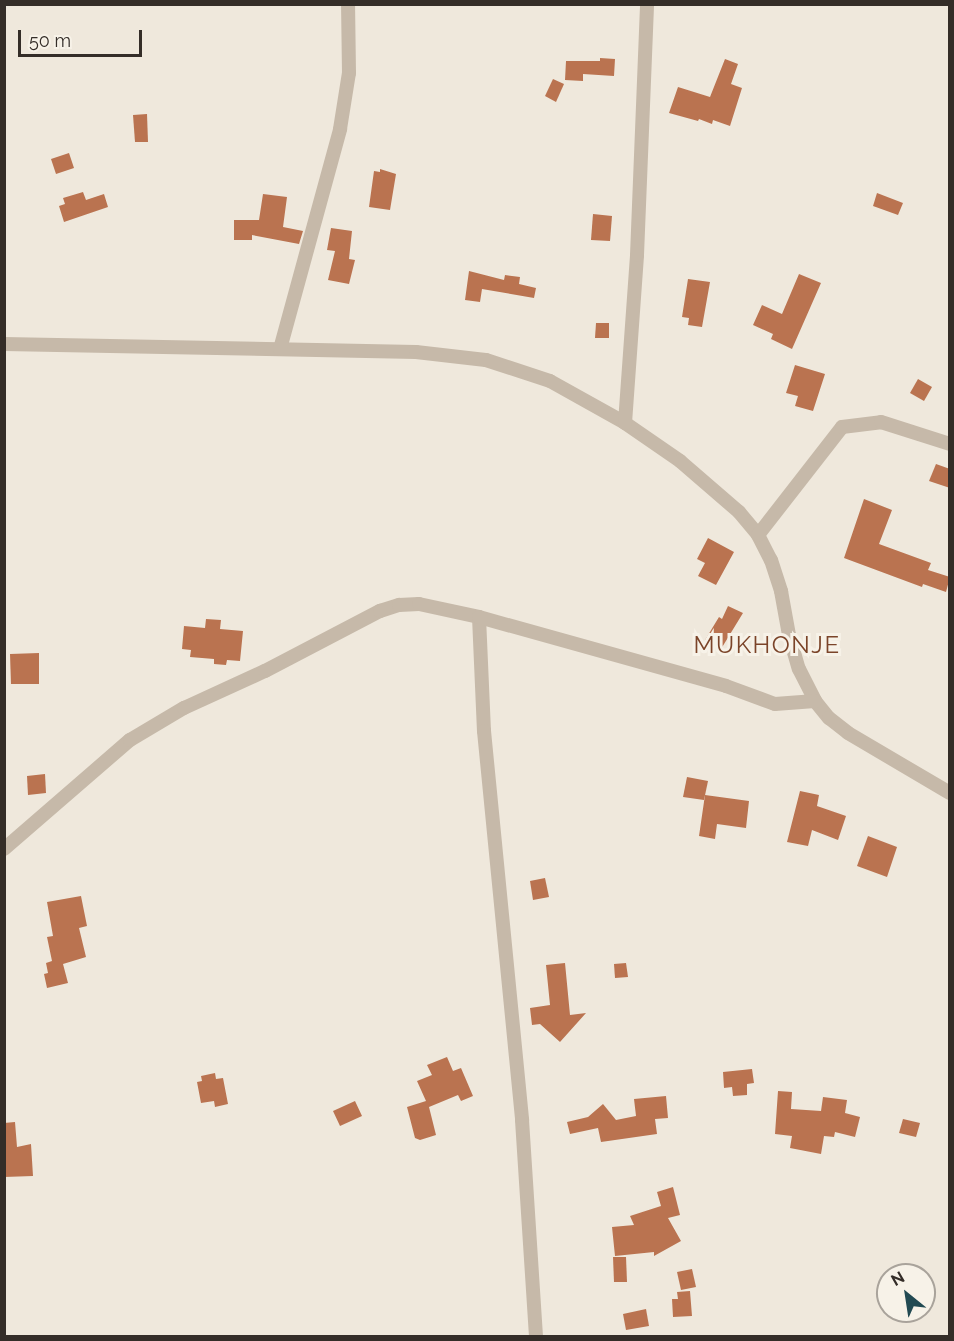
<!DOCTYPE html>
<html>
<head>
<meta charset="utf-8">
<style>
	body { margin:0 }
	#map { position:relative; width:954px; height:1341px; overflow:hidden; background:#efe8dc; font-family:Raleway,sans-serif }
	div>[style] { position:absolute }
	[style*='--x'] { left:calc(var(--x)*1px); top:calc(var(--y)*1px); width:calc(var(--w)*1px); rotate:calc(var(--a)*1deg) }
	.building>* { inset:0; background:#ba7350 }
	.minor>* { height:14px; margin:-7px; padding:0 7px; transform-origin:7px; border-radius:7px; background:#c6b9a9 }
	span { translate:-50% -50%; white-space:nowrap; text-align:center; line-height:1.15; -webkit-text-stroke:6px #f7f2e8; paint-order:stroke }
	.quarter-label { font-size:24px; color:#7b4429; letter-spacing:1.5px }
	.frame { position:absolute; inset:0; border:6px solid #342d28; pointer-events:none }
	.north { position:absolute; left:876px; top:1263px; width:60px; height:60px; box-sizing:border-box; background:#f7f2e8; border:2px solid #a9a39b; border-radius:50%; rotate:330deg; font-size:16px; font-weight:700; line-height:24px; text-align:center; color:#342d28 }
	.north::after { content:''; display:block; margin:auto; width:21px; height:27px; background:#224a52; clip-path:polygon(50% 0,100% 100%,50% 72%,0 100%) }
	.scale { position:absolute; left:18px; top:30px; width:124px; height:27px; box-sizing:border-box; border:3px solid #342d28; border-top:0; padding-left:8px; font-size:18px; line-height:21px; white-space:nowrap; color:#342d28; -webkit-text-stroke:4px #f7f2e8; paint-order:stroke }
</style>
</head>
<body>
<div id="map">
	<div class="building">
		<i style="clip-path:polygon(600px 58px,615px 59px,614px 76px,583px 74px,583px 81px,565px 80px,566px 61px,600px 61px)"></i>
		<i style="clip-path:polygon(725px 59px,738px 64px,731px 84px,742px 88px,730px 126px,713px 120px,712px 124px,699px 119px,698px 121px,669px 113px,678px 87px,710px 97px)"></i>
		<i style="clip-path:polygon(553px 79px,564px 84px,556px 102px,545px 96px)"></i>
		<i style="clip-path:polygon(147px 114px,148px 142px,135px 142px,133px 115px)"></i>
		<i style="clip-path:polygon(69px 153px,74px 168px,56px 174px,51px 159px)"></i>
		<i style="clip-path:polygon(380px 169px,396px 174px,390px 210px,369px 207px,374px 171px,380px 172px)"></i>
		<i style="clip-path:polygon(83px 192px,86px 200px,104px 194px,108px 207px,64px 222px,59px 206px,65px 204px,63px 198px)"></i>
		<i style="clip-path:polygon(877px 193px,903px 203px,898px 215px,873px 206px)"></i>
		<i style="clip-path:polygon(263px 194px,287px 197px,283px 227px,303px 231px,299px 244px,252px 235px,252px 240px,234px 240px,234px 220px,259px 220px)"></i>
		<i style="clip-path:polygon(593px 214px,612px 216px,610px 241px,591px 240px)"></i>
		<i style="clip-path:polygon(331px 228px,352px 231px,349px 259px,355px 260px,349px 284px,328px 280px,335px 251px,327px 250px)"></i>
		<i style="clip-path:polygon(469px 271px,504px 280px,505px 275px,520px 277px,519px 284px,536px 288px,534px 298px,482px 289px,480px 302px,465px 300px)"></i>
		<i style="clip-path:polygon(799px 274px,821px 283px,792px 349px,771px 339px,773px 334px,753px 325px,762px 305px,782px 314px)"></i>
		<i style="clip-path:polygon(688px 279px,710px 282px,702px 327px,688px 325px,689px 318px,682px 317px)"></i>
		<i style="clip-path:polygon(596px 323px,609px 323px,609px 338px,595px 338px)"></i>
		<i style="clip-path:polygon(795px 365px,825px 374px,813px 411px,795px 406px,798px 396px,786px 393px)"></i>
		<i style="clip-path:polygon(918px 379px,932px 387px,924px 401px,910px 393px)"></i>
		<i style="clip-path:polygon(936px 464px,950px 469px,950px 488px,929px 481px)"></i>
		<i style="clip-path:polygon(864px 499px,892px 510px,879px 544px,931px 563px,928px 570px,950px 577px,946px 592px,923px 584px,922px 587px,844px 558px)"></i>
		<i style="clip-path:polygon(708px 538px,734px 552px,716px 585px,698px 576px,705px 563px,697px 559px)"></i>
		<i style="clip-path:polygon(728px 606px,743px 613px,721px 649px,705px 640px,719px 617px,722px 619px)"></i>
		<i style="clip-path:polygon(206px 619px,221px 620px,220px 629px,243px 631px,240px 661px,227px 660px,226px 665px,214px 664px,214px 659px,190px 657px,191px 650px,182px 649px,184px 626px,205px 628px)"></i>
		<i style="clip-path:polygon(39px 653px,39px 684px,11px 684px,10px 654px)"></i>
		<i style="clip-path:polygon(45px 774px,46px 793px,28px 795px,27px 776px)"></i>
		<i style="clip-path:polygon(687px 777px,708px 781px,704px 800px,683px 797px)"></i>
		<i style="clip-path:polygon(800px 791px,819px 795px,817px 806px,846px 816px,838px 840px,812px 830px,808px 846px,787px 842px)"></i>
		<i style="clip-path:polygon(705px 795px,749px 801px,746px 828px,717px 824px,715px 839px,699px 836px)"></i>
		<i style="clip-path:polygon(868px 836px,897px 847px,887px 877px,857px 866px)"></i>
		<i style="clip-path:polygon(545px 878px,549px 897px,533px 900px,530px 881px)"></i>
		<i style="clip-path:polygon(81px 896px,87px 926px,79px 928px,86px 957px,63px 964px,68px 983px,47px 988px,44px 974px,48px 973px,46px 963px,52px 961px,47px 937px,53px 936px,47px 902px)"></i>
		<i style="clip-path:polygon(565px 963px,570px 1015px,586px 1013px,560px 1042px,540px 1024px,532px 1025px,530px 1008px,550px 1005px,546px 965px)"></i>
		<i style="clip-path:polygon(626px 963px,628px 977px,615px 978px,614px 964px)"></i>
		<i style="clip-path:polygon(447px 1057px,453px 1071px,461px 1068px,473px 1096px,461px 1101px,458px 1095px,429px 1107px,436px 1135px,420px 1140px,415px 1138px,407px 1107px,426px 1101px,417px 1081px,432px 1075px,427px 1065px)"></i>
		<i style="clip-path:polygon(752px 1069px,754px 1083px,747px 1084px,747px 1095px,733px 1096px,732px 1087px,724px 1088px,723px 1072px)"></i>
		<i style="clip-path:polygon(215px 1073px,216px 1079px,223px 1078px,228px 1104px,215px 1107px,214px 1101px,201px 1103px,197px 1082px,202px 1081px,201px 1076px)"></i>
		<i style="clip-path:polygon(778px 1091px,792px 1092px,791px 1109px,821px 1111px,823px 1097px,847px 1100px,845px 1113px,860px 1117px,855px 1137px,835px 1132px,834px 1137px,824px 1136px,821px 1154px,790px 1148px,792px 1136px,775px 1134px)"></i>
		<i style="clip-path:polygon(666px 1096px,668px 1118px,655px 1119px,657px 1134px,601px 1142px,598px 1128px,570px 1134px,567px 1122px,588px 1117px,603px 1104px,616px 1120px,636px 1116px,634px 1099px)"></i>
		<i style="clip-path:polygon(355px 1101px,362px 1116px,340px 1126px,333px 1111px)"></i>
		<i style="clip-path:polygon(903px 1119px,920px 1123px,916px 1137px,899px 1133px)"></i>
		<i style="clip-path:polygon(15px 1122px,17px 1147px,31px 1144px,33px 1176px,4px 1177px,4px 1123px)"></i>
		<i style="clip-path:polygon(673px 1187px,680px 1215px,668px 1218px,681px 1241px,654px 1256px,654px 1252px,615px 1256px,612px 1227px,634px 1225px,630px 1216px,661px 1206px,657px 1192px)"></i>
		<i style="clip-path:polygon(613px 1257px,626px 1257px,627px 1282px,614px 1282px)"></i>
		<i style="clip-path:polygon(692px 1269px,696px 1287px,681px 1290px,677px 1272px)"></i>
		<i style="clip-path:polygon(690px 1291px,692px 1316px,673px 1317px,672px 1299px,678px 1299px,677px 1292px)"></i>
		<i style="clip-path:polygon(646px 1309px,649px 1326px,626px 1330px,623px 1314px)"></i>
	</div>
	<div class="minor">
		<i style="--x:4;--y:344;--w:412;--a:1.1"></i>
		<i style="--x:416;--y:352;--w:70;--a:6.5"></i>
		<i style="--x:486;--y:360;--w:67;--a:18.2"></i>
		<i style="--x:550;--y:381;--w:86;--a:29.2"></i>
		<i style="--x:625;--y:423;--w:67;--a:34.6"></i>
		<i style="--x:680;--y:461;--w:78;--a:40.8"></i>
		<i style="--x:739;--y:512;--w:30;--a:50"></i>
		<i style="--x:758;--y:535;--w:28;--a:63"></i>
		<i style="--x:771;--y:560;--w:33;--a:72"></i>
		<i style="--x:781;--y:591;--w:45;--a:79.7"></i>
		<i style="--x:789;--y:635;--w:35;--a:74"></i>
		<i style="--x:799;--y:669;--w:36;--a:63"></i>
		<i style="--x:815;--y:701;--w:22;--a:51"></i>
		<i style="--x:829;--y:718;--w:24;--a:38"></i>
		<i style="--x:848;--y:733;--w:118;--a:30.5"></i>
		<i style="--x:280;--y:349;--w:228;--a:-74.7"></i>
		<i style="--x:340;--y:129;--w:57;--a:-80.9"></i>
		<i style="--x:349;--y:73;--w:69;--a:-90.8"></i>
		<i style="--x:625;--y:423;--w:168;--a:-85.9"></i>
		<i style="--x:637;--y:255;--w:251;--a:-87.7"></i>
		<i style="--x:758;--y:535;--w:137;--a:-52.1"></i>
		<i style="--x:842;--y:427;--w:39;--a:-7"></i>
		<i style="--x:881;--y:422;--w:72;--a:17.7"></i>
		<i style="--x:479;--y:617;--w:114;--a:87.5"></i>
		<i style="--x:484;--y:731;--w:391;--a:84.4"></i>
		<i style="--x:522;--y:1120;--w:216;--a:86.3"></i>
		<i style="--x:4;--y:849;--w:167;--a:-40.9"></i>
		<i style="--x:130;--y:740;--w:63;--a:-30.7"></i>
		<i style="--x:184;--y:708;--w:89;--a:-24.6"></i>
		<i style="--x:265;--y:671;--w:130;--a:-27.6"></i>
		<i style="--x:380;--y:611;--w:20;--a:-18"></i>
		<i style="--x:399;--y:605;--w:20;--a:-3"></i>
		<i style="--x:419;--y:604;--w:61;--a:12.2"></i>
		<i style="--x:479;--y:617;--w:256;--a:15.6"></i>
		<i style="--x:726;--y:686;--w:52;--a:20.2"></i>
		<i style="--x:775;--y:704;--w:40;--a:-4.3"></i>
	</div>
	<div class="quarter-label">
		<span style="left:767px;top:645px">MUKHONJE</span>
	</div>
	<div class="frame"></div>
	<div class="north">N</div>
	<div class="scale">50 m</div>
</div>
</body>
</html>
